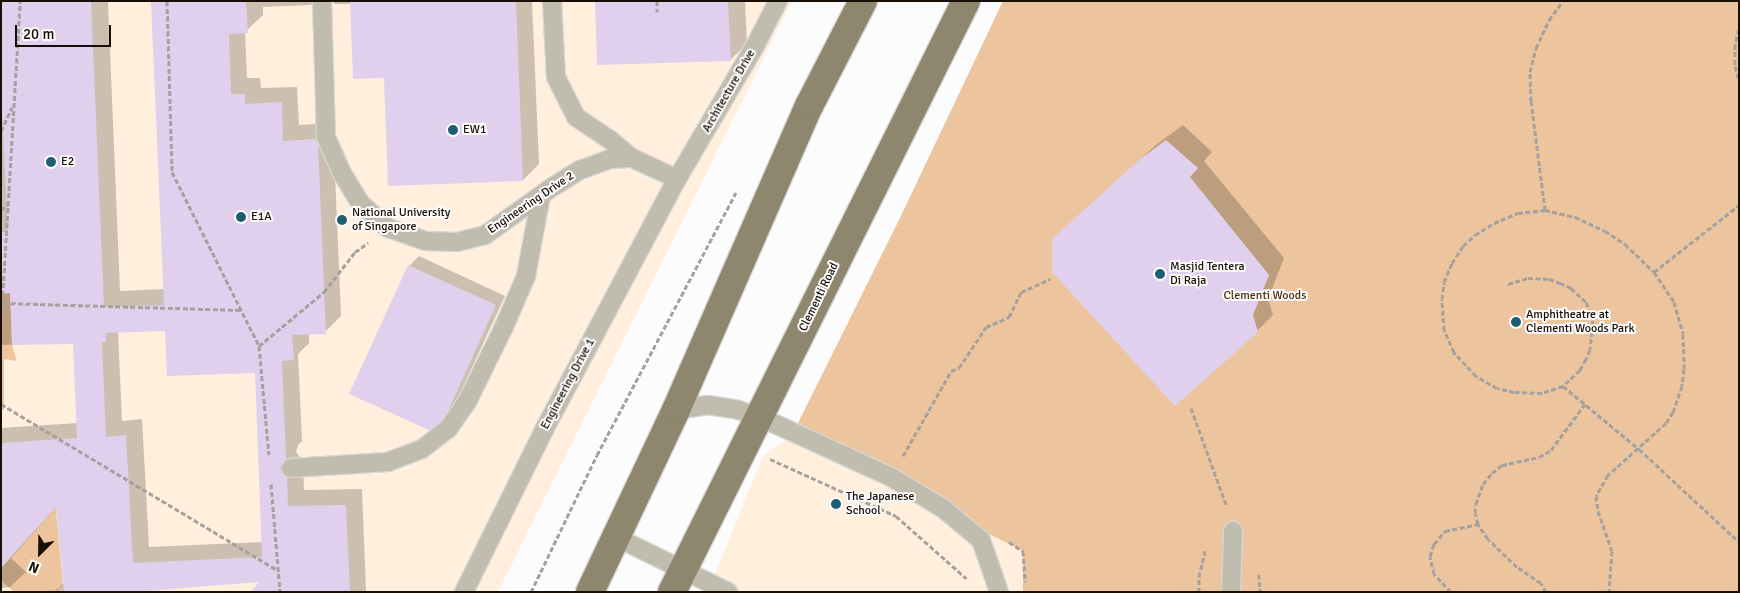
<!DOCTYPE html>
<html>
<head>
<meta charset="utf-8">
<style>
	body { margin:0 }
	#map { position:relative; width:1740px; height:593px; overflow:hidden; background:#fcfcfc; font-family:Signika,sans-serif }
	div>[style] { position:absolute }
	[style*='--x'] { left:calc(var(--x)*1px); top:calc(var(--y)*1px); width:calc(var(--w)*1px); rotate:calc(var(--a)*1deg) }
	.education>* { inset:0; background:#ffefdc }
	.green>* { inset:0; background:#ecc59e }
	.shadow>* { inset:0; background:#0003 }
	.building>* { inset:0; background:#e0d0ee }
	.path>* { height:3px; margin-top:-1.5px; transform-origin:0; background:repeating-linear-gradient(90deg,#a5a19e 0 5px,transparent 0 7.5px) }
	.roads { filter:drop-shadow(1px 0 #d7d6d5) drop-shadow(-1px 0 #d7d6d5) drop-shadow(0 1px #d7d6d5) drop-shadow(0 -1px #d7d6d5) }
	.lane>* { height:18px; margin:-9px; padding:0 9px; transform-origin:9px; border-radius:9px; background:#c0bcae }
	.primary>* { height:28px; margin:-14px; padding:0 14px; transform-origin:14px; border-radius:14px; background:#8e866d }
	.dots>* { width:14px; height:14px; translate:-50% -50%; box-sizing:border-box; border:2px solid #fcfcfc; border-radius:50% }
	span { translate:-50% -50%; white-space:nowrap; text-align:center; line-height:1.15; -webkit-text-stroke:4px #fcfcfc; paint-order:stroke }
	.street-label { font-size:12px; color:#170f06 }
	.poi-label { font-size:12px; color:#170f06 }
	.left { translate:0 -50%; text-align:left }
	.park-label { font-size:12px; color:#4d2f0c }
	.frame { position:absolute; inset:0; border:2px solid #170f06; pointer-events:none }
	.north { position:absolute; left:15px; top:528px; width:50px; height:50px; -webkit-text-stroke:4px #fcfcfc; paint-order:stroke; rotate:203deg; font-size:14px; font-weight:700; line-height:20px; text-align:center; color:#170f06 }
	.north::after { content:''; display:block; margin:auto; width:18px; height:22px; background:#170f06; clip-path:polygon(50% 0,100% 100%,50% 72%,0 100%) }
	.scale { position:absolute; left:15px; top:25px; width:96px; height:22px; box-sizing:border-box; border:2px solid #170f06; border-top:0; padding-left:6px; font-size:15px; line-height:18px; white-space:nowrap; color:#170f06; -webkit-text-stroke:4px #fcfcfc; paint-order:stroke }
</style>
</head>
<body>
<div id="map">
	<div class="education">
		<i style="clip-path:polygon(1px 1px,792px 1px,498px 592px,1px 592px)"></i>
		<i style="clip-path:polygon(792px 435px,1023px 551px,1023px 592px,708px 592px,763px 456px)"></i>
	</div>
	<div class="green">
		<i style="clip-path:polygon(1003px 1px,1739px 1px,1739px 592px,1023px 592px,1023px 551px,792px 435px,899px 220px)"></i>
		<i style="clip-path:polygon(10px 293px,12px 345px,17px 361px,4px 359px,4px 410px,1px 410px,1px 294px)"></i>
		<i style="clip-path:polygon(53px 479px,63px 585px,55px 592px,14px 592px,1px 580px,1px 568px,39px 525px)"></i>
	</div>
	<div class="shadow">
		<i style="clip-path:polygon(evenodd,1px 1px,108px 1px,120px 291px,165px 289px,152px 1px,315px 1px,311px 5px,263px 7px,263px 15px,245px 32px,247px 78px,260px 78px,261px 88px,297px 87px,299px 125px,332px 123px,333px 127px,341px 316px,325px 332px,309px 333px,309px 343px,298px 354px,302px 441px,298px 445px,296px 452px,303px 461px,304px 490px,362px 489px,366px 590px,365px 592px,252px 592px,262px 581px,139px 589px,142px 592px,54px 592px,64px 583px,57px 506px,11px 558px,26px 572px,10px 587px,1px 588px,1px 428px,78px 423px,74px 342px,1px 345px,1px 1px,166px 330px,257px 372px,263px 542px,149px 547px,142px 419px,122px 421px,118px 331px,166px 330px)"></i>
		<i style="clip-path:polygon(333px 1px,532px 1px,539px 164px,523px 180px,385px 77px,352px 4px,334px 4px)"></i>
		<i style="clip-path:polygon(596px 1px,745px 1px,747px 44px,730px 60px)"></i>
		<i style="clip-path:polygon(1183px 125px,1212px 152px,1204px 161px,1284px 258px,1268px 299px,1273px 315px,1257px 331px,1053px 239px,1157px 144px)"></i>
		<i style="clip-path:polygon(419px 256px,505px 296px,457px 400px,439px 421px,409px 266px)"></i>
	</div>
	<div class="building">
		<i style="clip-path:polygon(evenodd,1px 1px,91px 1px,104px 307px,164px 305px,151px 1px,246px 1px,248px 33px,229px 34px,231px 94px,245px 94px,245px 104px,282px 102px,283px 141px,316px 139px,318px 144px,326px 334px,292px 335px,294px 360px,282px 361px,286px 459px,282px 463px,280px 469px,287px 478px,288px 506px,346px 505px,350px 592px,251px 592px,259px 582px,135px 592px,64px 592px,56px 507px,1px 568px,1px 443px,77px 438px,73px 344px,12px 345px,10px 293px,1px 294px,1px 232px,8px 232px,1px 92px,1px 1px,165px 331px,167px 376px,255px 373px,262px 557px,133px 563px,126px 435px,106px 437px,102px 342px,106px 342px,106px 333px,165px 331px)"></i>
		<i style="clip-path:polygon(350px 1px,516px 1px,523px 181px,388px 186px,384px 78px,353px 79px)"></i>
		<i style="clip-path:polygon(595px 1px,728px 1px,731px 61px,597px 65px)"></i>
		<i style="clip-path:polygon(1166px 140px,1198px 168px,1190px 177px,1269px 275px,1253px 315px,1258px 332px,1175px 406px,1052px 272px,1052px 239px,1139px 160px)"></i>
		<i style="clip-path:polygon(408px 265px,496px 305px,448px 411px,440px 422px,429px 430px,349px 394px)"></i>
	</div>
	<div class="path">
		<i style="--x:167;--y:1;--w:171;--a:88.3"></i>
		<i style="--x:172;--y:172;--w:195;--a:63.4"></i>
		<i style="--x:259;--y:346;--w:85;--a:-39.7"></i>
		<i style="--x:324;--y:292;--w:51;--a:-52.2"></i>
		<i style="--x:355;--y:252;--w:16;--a:-35"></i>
		<i style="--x:657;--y:1;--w:11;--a:90"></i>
		<i style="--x:1739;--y:29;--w:16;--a:105"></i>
		<i style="--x:1735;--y:44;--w:22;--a:90"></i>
		<i style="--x:1735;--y:66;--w:15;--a:74"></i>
		<i style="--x:1;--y:131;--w:26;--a:-65"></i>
		<i style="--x:1;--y:210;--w:9;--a:-41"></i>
		<i style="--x:1545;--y:210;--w:110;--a:-97.3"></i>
		<i style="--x:1531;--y:101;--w:29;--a:-92"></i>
		<i style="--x:1530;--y:72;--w:25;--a:-76"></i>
		<i style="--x:1536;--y:48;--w:31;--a:-65"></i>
		<i style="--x:1549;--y:20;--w:24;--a:-54"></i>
		<i style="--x:1654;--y:272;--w:108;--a:-38.2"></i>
		<i style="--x:1508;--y:284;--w:21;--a:-17"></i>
		<i style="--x:1528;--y:278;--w:21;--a:3"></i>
		<i style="--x:1549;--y:279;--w:12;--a:20"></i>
		<i style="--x:1560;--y:283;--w:12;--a:24"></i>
		<i style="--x:1571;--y:288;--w:21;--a:43"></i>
		<i style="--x:1586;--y:302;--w:12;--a:66"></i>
		<i style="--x:1591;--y:313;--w:11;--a:80"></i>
		<i style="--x:1593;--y:324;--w:26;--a:97"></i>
		<i style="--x:1590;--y:350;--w:10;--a:114"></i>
		<i style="--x:1586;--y:359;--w:13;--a:119"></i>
		<i style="--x:1580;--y:370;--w:23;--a:137"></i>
		<i style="--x:1563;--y:386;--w:22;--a:162"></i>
		<i style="--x:1542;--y:393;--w:28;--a:-178"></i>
		<i style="--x:1514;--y:392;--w:17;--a:-167"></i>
		<i style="--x:1497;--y:388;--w:24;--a:-150"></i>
		<i style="--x:1476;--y:376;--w:33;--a:-133"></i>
		<i style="--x:1454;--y:352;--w:24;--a:-114"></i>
		<i style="--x:1444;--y:330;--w:31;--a:-94"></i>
		<i style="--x:1442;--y:299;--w:17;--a:-83"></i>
		<i style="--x:1444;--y:282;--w:21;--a:-67"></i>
		<i style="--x:1452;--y:263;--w:20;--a:-57"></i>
		<i style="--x:1463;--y:246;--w:16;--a:-43"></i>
		<i style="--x:1475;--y:235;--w:22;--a:-32"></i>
		<i style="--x:1494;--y:223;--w:26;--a:-23"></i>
		<i style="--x:1518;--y:213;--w:27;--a:-6"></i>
		<i style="--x:1545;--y:210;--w:31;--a:13"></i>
		<i style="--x:1575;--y:217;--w:33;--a:25"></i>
		<i style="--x:1605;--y:231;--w:24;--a:33"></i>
		<i style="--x:1625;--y:244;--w:40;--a:44"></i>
		<i style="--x:1654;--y:272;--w:36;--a:56"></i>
		<i style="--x:1674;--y:302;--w:33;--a:74"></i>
		<i style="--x:1683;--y:334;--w:35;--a:88"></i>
		<i style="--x:1684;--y:369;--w:17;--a:97"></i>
		<i style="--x:1682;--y:386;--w:28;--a:109"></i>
		<i style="--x:1673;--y:412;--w:13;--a:122"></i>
		<i style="--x:1666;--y:423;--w:78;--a:138.1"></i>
		<i style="--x:1608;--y:475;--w:24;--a:120"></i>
		<i style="--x:1596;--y:496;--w:15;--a:82"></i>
		<i style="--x:1598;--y:511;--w:42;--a:70.7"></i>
		<i style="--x:1612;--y:551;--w:41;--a:94.2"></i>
		<i style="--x:3;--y:303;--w:238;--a:1.7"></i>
		<i style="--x:1;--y:325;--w:325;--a:-86.6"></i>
		<i style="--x:259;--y:346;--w:109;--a:84.8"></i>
		<i style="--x:1563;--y:386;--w:99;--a:39.7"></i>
		<i style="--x:1639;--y:449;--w:137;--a:42.9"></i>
		<i style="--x:1;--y:404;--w:324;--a:31"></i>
		<i style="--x:1191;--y:408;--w:105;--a:70"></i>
		<i style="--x:903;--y:456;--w:98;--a:-60.5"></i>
		<i style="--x:951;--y:371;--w:9;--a:-21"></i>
		<i style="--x:959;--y:368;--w:49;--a:-56.6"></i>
		<i style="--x:986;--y:327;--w:25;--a:-23"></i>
		<i style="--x:1009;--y:317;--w:28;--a:-64"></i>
		<i style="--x:1021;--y:292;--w:32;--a:-24"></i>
		<i style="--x:770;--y:459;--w:138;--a:24.3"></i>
		<i style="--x:896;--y:516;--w:94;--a:41.5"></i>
		<i style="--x:271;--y:484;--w:108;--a:85.2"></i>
		<i style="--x:1009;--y:542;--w:17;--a:33"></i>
		<i style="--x:1023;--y:551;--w:31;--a:86"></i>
		<i style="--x:1259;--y:574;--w:18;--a:87"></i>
		<i style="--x:531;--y:592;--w:152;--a:-64.3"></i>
		<i style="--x:597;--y:455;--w:297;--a:-62.1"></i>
		<i style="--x:1199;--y:592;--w:15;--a:-90"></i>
		<i style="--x:1199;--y:577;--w:27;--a:-77"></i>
		<i style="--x:1451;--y:592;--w:25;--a:-133"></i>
		<i style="--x:1434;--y:574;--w:18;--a:-103"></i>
		<i style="--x:1430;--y:556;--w:13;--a:-72"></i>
		<i style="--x:1434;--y:544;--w:17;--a:-50"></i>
		<i style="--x:1445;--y:531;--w:34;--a:-12"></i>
		<i style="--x:1546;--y:592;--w:10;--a:-119"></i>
		<i style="--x:1541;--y:583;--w:29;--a:-146"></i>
		<i style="--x:1517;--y:567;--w:40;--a:-136"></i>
		<i style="--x:1488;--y:539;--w:18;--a:-124"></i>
		<i style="--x:1478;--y:524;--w:11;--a:-105"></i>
		<i style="--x:1475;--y:513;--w:9;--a:-84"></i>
		<i style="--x:1476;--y:504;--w:21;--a:-71"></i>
		<i style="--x:1483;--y:484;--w:14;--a:-51"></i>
		<i style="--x:1492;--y:473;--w:13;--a:-39"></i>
		<i style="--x:1502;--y:465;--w:38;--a:-12"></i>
		<i style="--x:1539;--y:457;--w:14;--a:-30"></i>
		<i style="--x:1551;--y:450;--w:57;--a:-53.5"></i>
	</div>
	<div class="roads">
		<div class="lane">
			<i style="--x:322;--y:1;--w:136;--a:88.3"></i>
			<i style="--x:326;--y:137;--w:39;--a:66"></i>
			<i style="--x:342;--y:173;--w:35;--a:59"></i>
			<i style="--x:360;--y:203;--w:38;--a:42"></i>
			<i style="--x:388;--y:228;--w:39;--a:19"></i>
			<i style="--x:425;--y:241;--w:32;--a:2"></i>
			<i style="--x:457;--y:242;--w:29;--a:-14"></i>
			<i style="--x:485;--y:235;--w:81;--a:-35.5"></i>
			<i style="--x:551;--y:188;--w:34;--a:-32"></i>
			<i style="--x:580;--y:170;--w:32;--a:-20"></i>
			<i style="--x:610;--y:159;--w:22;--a:-3"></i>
			<i style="--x:632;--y:158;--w:50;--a:25"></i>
			<i style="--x:552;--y:1;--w:76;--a:87"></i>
			<i style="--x:556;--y:77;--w:45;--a:63.4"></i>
			<i style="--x:576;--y:117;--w:40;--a:34"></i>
			<i style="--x:609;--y:139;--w:30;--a:40"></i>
			<i style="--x:676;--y:410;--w:32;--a:-9"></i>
			<i style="--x:708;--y:405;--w:30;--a:9"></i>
			<i style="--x:738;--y:410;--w:23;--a:18"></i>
			<i style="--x:760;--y:417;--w:144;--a:24.6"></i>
			<i style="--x:891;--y:477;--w:62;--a:31.1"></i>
			<i style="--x:944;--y:509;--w:48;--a:40"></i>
			<i style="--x:981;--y:540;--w:55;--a:70.9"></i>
			<i style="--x:291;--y:468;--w:97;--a:-3.5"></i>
			<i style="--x:388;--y:462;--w:36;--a:-21"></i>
			<i style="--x:422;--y:449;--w:33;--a:-38"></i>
			<i style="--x:448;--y:429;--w:35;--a:-55"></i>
			<i style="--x:468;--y:400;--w:79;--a:-63.8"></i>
			<i style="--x:503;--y:329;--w:58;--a:-66.5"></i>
			<i style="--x:526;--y:276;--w:82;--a:-79.5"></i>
			<i style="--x:616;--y:537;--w:125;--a:26.2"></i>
			<i style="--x:464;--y:592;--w:181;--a:-63.7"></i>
			<i style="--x:544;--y:430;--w:284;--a:-62.1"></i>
			<i style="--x:677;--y:179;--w:154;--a:-59.6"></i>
			<i style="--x:755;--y:46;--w:51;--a:-62.9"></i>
			<i style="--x:1231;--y:592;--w:61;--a:-88.1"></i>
		</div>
		<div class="primary">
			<i style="--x:590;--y:592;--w:201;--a:-64.7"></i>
			<i style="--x:676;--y:410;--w:332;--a:-66.4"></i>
			<i style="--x:809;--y:106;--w:118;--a:-62.8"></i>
			<i style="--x:672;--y:592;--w:660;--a:-63.55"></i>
		</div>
	</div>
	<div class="dots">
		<i style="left:453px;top:130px;background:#1c5f73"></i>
		<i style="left:51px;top:162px;background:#1c5f73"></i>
		<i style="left:241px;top:217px;background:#1c5f73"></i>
		<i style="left:342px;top:220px;background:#1c5f73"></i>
		<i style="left:1160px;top:274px;background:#1c5f73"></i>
		<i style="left:1516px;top:322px;background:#1c5f73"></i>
		<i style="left:836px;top:504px;background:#1c5f73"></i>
	</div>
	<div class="street-label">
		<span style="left:729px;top:91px;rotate:-60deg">Architecture Drive</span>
		<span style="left:531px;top:203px;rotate:-34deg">Engineering Drive 2</span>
		<span style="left:819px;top:297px;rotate:-64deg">Clementi Road</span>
		<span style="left:568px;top:384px;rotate:-62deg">Engineering Drive 1</span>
	</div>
	<div class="poi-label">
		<span class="left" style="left:463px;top:130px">EW1</span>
		<span class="left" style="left:61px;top:162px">E2</span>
		<span class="left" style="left:352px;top:220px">National University<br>of Singapore</span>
		<span class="left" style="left:251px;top:217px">E1A</span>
		<span class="left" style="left:1170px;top:274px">Masjid Tentera<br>Di Raja</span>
		<span class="left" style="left:1526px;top:322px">Amphitheatre at<br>Clementi Woods Park</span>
		<span class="left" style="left:846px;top:504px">The Japanese<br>School</span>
	</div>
	<div class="park-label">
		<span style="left:1265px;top:296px">Clementi Woods</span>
	</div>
	<div class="frame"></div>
	<div class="north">N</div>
	<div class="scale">20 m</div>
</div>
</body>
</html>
